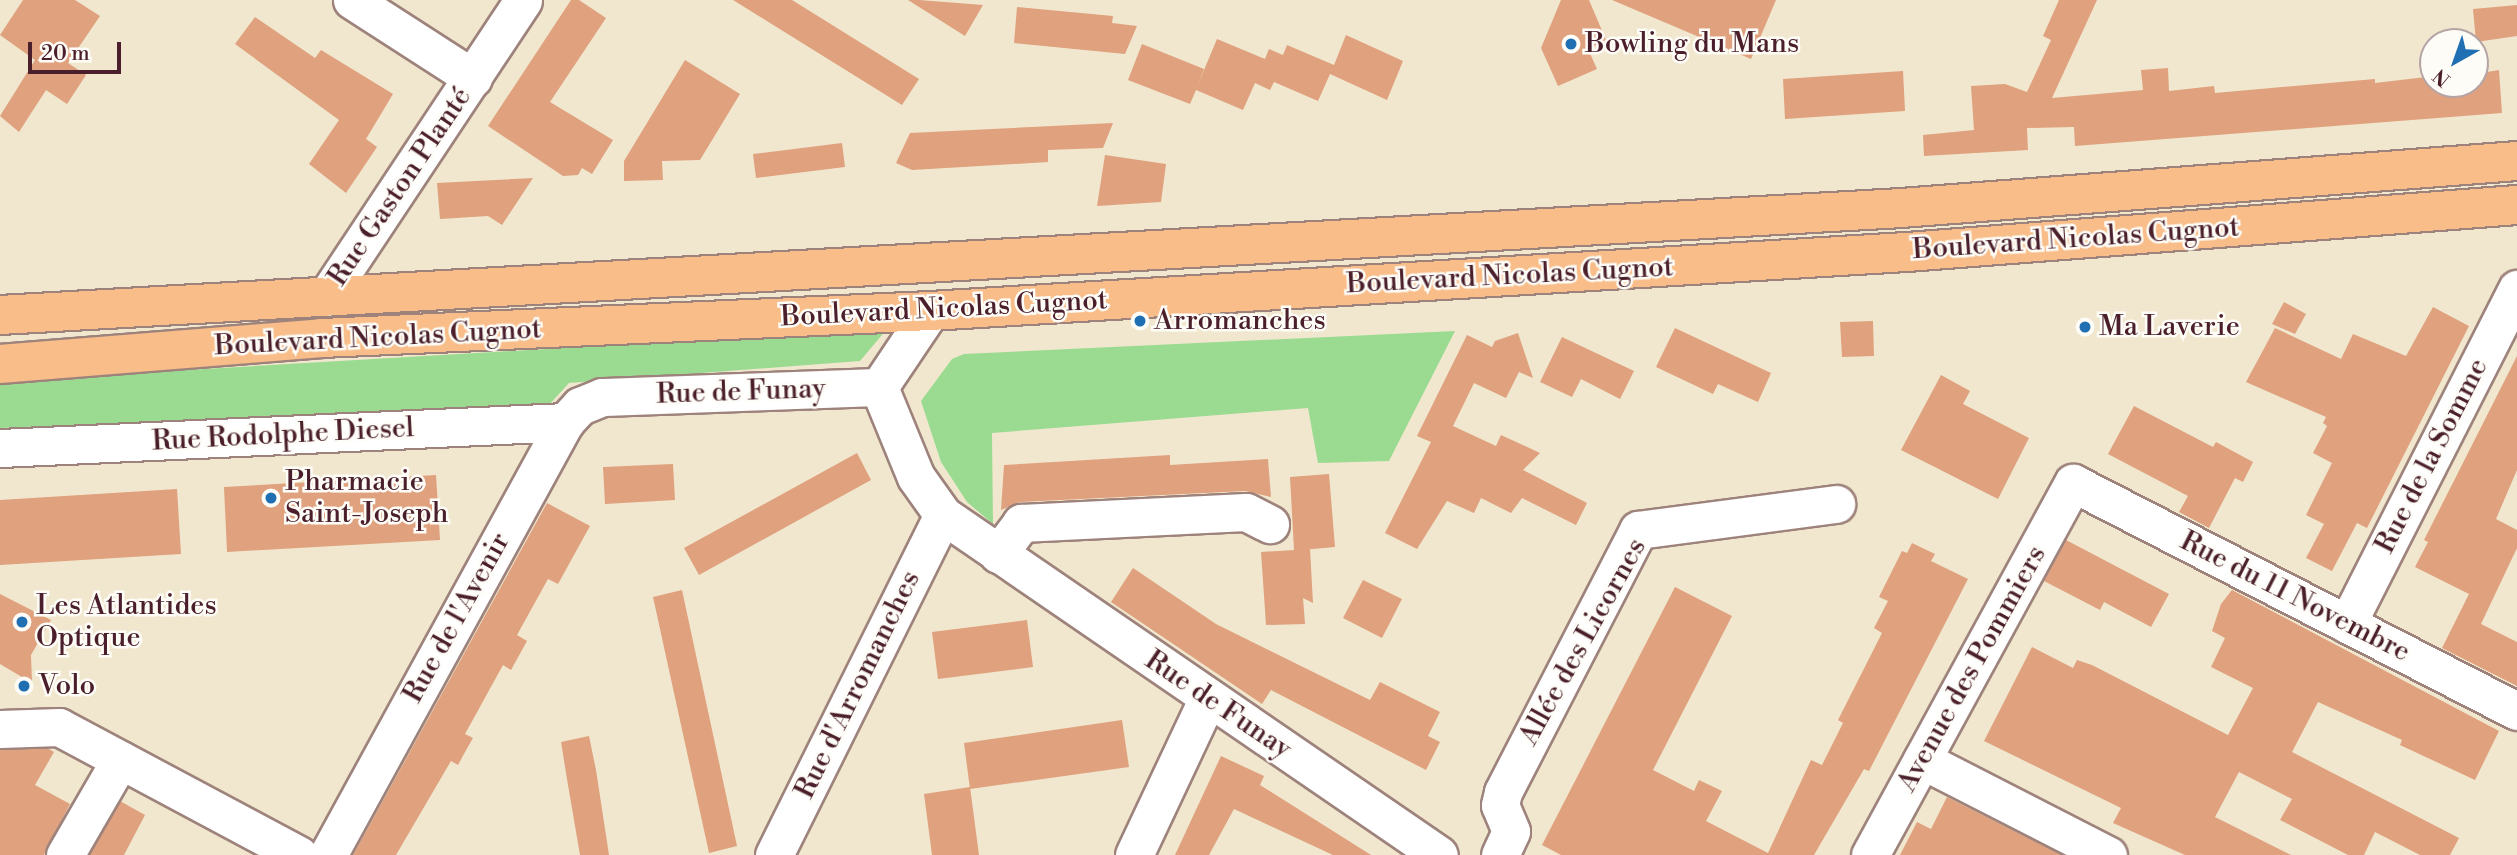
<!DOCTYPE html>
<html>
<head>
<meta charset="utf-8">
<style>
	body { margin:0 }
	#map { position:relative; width:2517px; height:855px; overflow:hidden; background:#f1e7ce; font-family:"Libre Bodoni",serif }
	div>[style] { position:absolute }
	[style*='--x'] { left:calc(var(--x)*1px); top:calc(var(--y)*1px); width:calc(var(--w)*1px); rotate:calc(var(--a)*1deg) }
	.green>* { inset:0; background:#9bdb91 }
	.building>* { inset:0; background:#dfa17e }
	.roads { filter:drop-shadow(2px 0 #9e837c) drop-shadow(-2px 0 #9e837c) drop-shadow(0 2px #9e837c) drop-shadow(0 -2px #9e837c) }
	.minor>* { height:37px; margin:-18.5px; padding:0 18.5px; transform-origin:18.5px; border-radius:18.5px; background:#fff }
	.major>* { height:38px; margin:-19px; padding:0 19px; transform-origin:19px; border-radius:19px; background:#f8bd89 }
	.dots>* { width:19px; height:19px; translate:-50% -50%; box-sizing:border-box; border:4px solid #fdfcf7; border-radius:50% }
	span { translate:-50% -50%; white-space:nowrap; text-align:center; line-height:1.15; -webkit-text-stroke:5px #fdfcf7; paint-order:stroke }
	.poi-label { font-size:28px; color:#4a1f2b }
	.left { translate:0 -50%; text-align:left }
	.street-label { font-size:28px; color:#4a1f2b }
	.north { position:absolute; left:2419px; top:28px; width:70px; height:70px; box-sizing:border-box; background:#fdfcf7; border:2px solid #b5a4a5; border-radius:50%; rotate:220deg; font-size:19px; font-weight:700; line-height:28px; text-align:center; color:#4a1f2b }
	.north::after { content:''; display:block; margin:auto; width:24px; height:32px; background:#1f6fb2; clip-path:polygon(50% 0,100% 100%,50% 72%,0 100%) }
	.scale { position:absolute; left:28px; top:42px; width:93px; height:32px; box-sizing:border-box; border:4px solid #4a1f2b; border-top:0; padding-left:9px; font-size:21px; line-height:24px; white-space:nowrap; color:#4a1f2b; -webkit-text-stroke:5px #fdfcf7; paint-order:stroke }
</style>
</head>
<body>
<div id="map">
	<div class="green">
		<i style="clip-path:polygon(887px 329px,860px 361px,569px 383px,547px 407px,0 428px,0 381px)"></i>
		<i style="clip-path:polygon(1455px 331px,1389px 461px,1318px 463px,1308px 408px,992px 433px,993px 524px,967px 502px,941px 462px,921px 401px,952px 359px,964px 354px)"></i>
	</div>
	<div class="building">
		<i style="clip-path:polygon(23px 0,75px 0,100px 16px,68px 63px,86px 75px,67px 104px,46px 90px,19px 132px,0 116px,35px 60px,0 35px)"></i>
		<i style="clip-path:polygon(571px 0,579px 0,606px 18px,550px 102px,613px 140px,592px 174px,582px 168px,578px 175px,563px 176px,488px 126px)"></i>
		<i style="clip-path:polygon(733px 0,792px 0,919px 79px,902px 105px)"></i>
		<i style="clip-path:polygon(908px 0,919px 0,983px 5px,965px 36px)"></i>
		<i style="clip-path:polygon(1561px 0,1589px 0,1606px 40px,1588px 49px,1597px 69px,1558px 86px,1541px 48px)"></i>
		<i style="clip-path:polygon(1612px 0,1776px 0,1751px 59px)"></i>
		<i style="clip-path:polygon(2059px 0,2097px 0,2052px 98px,2143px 90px,2141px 70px,2168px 68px,2169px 91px,2214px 86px,2215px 93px,2375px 79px,2375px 83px,2426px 77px,2426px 84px,2475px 84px,2475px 74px,2499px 70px,2502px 113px,2075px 146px,2074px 127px,2027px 128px,2028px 150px,1924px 156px,1923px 135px,1974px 130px,1971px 86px,2005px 84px,2027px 92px,2051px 40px,2043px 36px)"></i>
		<i style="clip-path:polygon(2517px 5px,2517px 36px,2476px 42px,2473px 9px)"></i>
		<i style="clip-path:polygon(1017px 7px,1113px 16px,1112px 23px,1137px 26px,1125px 54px,1014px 43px)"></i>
		<i style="clip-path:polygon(255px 17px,315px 58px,321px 50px,393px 94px,366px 139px,377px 147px,346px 193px,309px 164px,339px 120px,235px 44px)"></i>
		<i style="clip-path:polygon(1346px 35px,1403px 61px,1387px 100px,1330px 74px,1318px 101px,1274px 82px,1270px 90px,1255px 83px,1243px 110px,1196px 90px,1190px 104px,1128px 80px,1142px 44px,1204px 69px,1196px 89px,1217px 39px,1265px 59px,1269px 49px,1283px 55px,1287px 45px,1334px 65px)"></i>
		<i style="clip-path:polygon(685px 60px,740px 94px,700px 160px,662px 161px,663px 180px,624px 181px,624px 161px)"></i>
		<i style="clip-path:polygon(1903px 71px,1905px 111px,1785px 119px,1783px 79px)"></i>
		<i style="clip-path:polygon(1113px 123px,1103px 148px,1048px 150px,1048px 162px,912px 170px,896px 163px,910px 133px)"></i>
		<i style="clip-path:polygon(842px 143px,845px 167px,756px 178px,753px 154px)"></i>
		<i style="clip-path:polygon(1105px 155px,1166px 164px,1161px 202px,1097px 206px)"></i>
		<i style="clip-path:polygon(533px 178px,502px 225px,488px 216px,440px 219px,437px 183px)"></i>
		<i style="clip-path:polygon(2284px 302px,2306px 314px,2295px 334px,2272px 324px)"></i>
		<i style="clip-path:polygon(2433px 307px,2469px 326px,2367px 528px,2357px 523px,2332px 571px,2306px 558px,2324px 524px,2306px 515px,2332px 463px,2313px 453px,2327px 426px,2323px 423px,2326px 417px,2246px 382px,2275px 328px,2341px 359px,2353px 334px,2406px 356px)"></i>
		<i style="clip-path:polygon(1873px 321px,1874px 356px,1842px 357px,1840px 322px)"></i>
		<i style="clip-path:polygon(1675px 328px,1771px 373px,1758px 402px,1718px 384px,1713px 394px,1656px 367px)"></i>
		<i style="clip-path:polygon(1518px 333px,1533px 378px,1519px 372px,1506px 398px,1474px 383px,1453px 426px,1496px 446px,1501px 435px,1540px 453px,1523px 470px,1587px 503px,1576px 525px,1522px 498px,1511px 513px,1481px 498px,1474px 513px,1447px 501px,1417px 549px,1385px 533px,1431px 442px,1417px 436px,1467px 335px,1492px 347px,1495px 341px)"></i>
		<i style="clip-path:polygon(1562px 337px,1634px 371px,1620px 399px,1581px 379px,1572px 397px,1540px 382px)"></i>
		<i style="clip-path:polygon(2517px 356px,2517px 470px,2496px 519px,2517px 530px,2517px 548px,2481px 624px,2517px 642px,2517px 686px,2442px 648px,2469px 594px,2415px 567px,2428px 542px,2424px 540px)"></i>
		<i style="clip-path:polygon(1941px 375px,1970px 391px,1963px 404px,2029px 438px,1998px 499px,1901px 450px)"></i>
		<i style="clip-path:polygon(2134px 406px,2213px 447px,2216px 442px,2253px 462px,2243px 482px,2235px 478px,2209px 528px,2179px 512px,2188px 496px,2108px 454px)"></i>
		<i style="clip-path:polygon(857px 453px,871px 480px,699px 575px,684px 548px)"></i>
		<i style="clip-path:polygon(1170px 455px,1170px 465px,1268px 459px,1271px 497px,1245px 491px,1020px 502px,1001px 510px,1004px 465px)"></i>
		<i style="clip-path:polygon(673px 464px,675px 500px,605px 504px,603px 467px)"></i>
		<i style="clip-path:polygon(1329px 474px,1335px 547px,1302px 550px,1310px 549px,1313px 603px,1303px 598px,1305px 624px,1266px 625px,1261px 552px,1294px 550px,1290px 477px)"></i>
		<i style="clip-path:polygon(436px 475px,440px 540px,227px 552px,224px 487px)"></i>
		<i style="clip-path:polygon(177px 489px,181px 554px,0 565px,0 500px)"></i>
		<i style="clip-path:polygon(547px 503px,590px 526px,558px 584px,548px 579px,517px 635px,527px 641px,511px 670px,503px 665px,465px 734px,473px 738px,465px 752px,458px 765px,451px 761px,396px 855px,353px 855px)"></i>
		<i style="clip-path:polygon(2066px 540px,2169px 594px,2151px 627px,2104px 602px,2100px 610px,2044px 581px)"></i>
		<i style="clip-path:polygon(1912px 543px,1935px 554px,1931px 561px,1968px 579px,1869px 771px,1864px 769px,1814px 855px,1561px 855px,1542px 845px,1675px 587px,1732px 616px,1653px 770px,1694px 791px,1699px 780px,1722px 791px,1706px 821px,1768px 853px,1811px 760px,1822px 765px,1843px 723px,1838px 720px,1882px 633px,1874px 628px,1888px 601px,1879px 597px,1902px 551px,1907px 553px)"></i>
		<i style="clip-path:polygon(1133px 568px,1216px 624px,1370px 700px,1380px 682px,1440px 712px,1428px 736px,1440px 742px,1426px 770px,1271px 690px,1262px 704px,1111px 602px)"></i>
		<i style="clip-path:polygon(1363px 580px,1402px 599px,1382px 638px,1343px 618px)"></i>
		<i style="clip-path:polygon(682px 590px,737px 846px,709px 853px,653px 597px)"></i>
		<i style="clip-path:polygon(2232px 590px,2499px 731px,2475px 780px,2400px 745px,2402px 740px,2318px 702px,2292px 752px,2459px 838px,2450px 855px,2420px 855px,2375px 832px,2364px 855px,2348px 855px,2280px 820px,2292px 799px,2239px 772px,2215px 817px,2291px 855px,2185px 855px,2113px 823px,2121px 808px,1984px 741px,2032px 647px,2073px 668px,2077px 660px,2092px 665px,2228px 735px,2253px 688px,2211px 667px,2225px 638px,2212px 631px,2221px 604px)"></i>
		<i style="clip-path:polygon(0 594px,51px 620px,31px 655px,32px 683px,0 664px)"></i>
		<i style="clip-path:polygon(1027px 620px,1033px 667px,938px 679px,932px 632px)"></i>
		<i style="clip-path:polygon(1122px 720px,1129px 767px,970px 789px,964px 743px)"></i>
		<i style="clip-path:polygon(589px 736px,596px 770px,609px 855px,580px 855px,568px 785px,561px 742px)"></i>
		<i style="clip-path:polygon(47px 748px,54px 752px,35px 785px,70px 804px,44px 855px,0 855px,0 750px)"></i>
		<i style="clip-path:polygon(1221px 756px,1264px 776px,1260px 785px,1371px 855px,1333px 855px,1234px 809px,1209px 855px,1175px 855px)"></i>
		<i style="clip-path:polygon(970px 787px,979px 855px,932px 855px,924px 794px)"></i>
		<i style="clip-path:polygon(1947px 797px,2062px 855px,1900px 855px,1917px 822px,1931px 829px)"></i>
		<i style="clip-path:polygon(120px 801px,145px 815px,124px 855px,89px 855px)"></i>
	</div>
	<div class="roads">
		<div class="minor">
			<i style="--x:352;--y:0;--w:144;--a:32.8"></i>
			<i style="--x:326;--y:297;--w:356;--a:-56.4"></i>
			<i style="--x:879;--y:387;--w:97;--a:67.7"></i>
			<i style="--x:916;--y:477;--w:47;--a:54.6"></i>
			<i style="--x:943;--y:515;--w:601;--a:34.43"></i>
			<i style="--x:879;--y:387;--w:92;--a:-56.1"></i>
			<i style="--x:0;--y:448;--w:566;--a:-2.63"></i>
			<i style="--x:998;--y:554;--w:39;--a:-53"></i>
			<i style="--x:1021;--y:523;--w:225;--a:-2.8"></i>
			<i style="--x:1246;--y:512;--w:27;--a:27"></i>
			<i style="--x:2347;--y:624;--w:376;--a:-63.1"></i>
			<i style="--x:0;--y:729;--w:59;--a:-1.9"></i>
			<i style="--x:59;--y:727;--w:272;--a:28.1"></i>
			<i style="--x:1922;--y:760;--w:209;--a:27.1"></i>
			<i style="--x:65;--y:855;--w:110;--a:-59.9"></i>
			<i style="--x:328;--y:855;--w:494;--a:-61.3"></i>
			<i style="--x:565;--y:422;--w:22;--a:-47"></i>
			<i style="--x:580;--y:406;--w:24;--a:-22"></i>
			<i style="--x:602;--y:397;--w:277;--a:-2.1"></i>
			<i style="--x:774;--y:855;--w:380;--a:-63.6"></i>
			<i style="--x:1134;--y:855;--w:174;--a:-64.8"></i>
			<i style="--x:1500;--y:855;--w:26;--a:-65"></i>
			<i style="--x:1511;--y:831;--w:28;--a:-113"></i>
			<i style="--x:1500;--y:805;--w:13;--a:-77"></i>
			<i style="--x:1503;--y:792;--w:295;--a:-62.7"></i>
			<i style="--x:1638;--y:530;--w:200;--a:-7.5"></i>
			<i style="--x:1870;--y:855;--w:424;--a:-61.4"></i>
			<i style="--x:2073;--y:483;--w:499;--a:27.2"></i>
		</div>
		<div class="major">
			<i style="--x:0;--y:315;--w:1904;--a:-3.22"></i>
			<i style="--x:1901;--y:208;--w:618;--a:-4.36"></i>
			<i style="--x:0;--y:364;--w:323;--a:-4.6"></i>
			<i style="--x:322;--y:338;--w:609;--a:-2.54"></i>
			<i style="--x:930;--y:311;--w:979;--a:-3.46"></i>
			<i style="--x:1907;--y:252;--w:612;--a:-4.41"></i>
		</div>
	</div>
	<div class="dots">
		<i style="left:1571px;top:44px;background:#1f6fb2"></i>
		<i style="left:1140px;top:321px;background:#1f6fb2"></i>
		<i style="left:2085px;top:327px;background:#1f6fb2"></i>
		<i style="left:271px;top:498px;background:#1f6fb2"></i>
		<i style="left:22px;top:622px;background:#1f6fb2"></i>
		<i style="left:24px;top:686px;background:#1f6fb2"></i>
	</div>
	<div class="poi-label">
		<span class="left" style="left:1585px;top:44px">Bowling du Mans</span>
		<span class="left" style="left:1154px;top:321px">Arromanches</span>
		<span class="left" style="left:2099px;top:327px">Ma Laverie</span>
		<span class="left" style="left:285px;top:498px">Pharmacie<br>Saint-Joseph</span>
		<span class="left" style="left:36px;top:622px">Les Atlantides<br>Optique</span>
		<span class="left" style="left:38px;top:686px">Volo</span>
	</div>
	<div class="street-label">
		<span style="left:400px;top:187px;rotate:-56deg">Rue Gaston Planté</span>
		<span style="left:2076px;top:239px;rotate:-4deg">Boulevard Nicolas Cugnot</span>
		<span style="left:1510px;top:276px;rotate:-3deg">Boulevard Nicolas Cugnot</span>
		<span style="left:944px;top:309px;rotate:-3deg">Boulevard Nicolas Cugnot</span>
		<span style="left:378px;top:338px;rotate:-3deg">Boulevard Nicolas Cugnot</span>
		<span style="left:741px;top:392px;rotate:-2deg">Rue de Funay</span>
		<span style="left:283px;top:435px;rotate:-3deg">Rue Rodolphe Diesel</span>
		<span style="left:2432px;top:456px;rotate:-63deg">Rue de la Somme</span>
		<span style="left:2295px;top:597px;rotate:27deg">Rue du 11 Novembre</span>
		<span style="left:457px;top:618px;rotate:-61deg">Rue de l'Avenir</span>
		<span style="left:1583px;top:642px;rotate:-61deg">Allée des Licornes</span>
		<span style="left:1972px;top:669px;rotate:-61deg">Avenue des Pommiers</span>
		<span style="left:858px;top:685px;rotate:-64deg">Rue d'Arromanches</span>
		<span style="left:1218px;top:705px;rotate:34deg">Rue de Funay</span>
	</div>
	<div class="north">N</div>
	<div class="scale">20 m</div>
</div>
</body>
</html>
